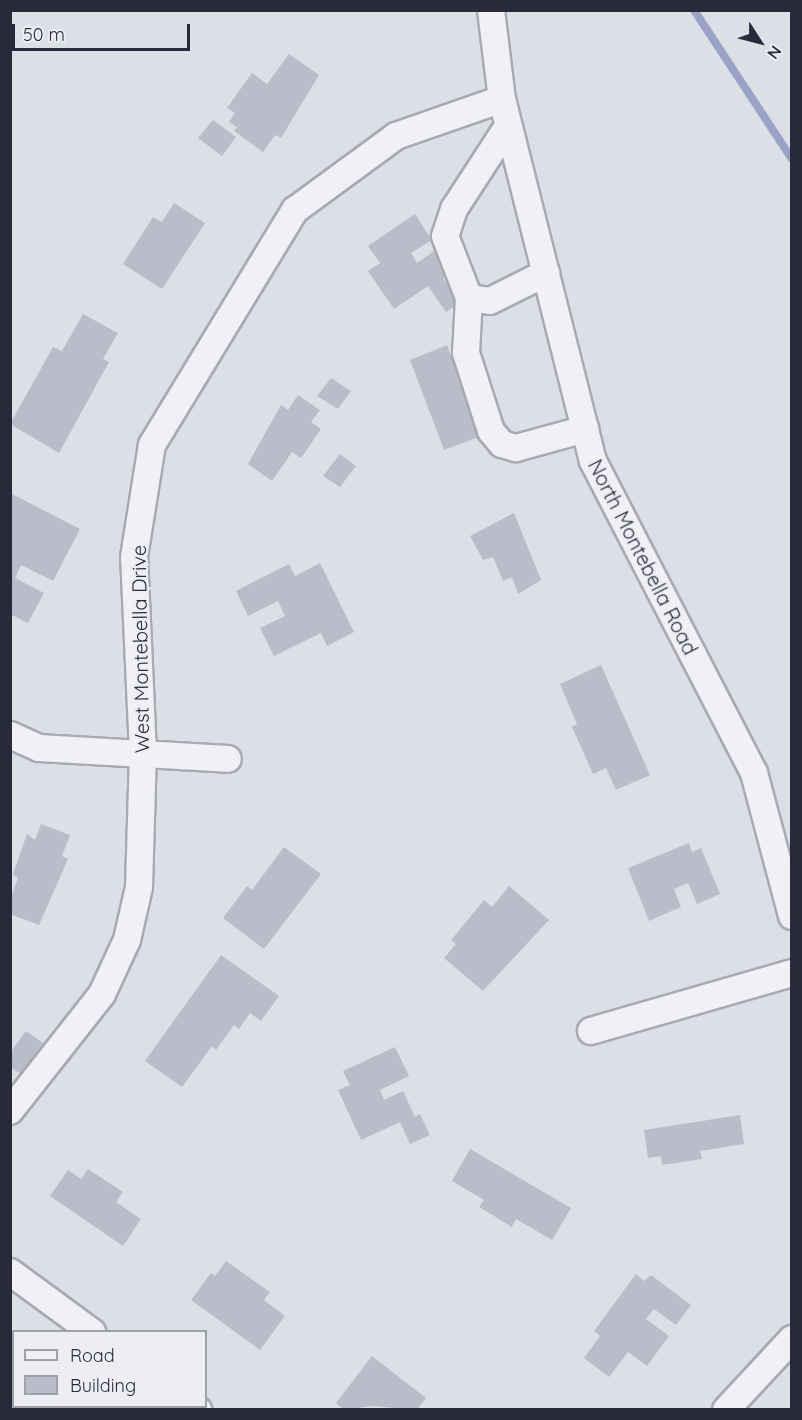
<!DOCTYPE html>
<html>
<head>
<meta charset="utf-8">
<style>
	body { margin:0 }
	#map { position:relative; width:802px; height:1420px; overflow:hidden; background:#dddfe6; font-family:Quicksand,sans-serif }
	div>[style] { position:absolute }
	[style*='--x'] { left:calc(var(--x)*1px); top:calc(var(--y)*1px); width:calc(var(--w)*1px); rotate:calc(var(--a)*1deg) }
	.stream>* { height:8px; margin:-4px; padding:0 4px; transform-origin:4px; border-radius:4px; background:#9aa3c5 }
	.building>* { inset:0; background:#bbbcc9 }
	.roads { filter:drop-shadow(2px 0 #a7a9b3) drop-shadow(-2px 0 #a7a9b3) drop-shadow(0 2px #a7a9b3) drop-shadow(0 -2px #a7a9b3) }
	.minor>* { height:26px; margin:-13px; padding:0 13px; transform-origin:13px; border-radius:13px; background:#f0f0f5 }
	span { translate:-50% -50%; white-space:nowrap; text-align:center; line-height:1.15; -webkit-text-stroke:4.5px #edeef4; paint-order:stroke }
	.street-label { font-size:20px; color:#282a3c }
	.frame { position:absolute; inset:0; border:12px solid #282a3c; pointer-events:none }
	.legend { position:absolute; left:12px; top:1330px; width:195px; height:78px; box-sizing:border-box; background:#edeef4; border:2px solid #9ea0aa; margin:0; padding:8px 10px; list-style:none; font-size:18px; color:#282a3c }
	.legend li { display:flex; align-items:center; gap:12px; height:30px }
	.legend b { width:30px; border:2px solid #9ea0aa }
	.north { position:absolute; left:730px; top:12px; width:60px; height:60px; -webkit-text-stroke:4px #edeef4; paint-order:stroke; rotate:126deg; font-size:16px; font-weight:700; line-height:24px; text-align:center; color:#282a3c }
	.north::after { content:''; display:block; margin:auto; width:21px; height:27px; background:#282a3c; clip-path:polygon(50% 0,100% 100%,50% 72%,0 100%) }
	.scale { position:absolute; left:12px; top:24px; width:178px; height:27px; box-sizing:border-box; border:3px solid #282a3c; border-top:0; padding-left:8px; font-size:18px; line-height:21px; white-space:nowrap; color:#282a3c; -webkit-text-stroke:4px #edeef4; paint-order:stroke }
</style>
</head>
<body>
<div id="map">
	<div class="stream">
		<i style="--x:694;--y:10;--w:178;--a:56.7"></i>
	</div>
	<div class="building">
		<i style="clip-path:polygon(289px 54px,319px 75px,281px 138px,275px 135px,263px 152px,234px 131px,237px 127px,229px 122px,235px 113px,227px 108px,252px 73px,267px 84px)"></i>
		<i style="clip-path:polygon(213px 120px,236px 137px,222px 156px,198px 138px)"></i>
		<i style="clip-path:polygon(174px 203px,205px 223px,162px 289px,123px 264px,153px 217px,162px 222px)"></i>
		<i style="clip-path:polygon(415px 214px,432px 240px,411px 253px,417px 263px,437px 249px,452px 273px,443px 278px,460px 303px,446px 312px,428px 286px,394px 309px,368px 271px,380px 263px,368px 246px)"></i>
		<i style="clip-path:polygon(83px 314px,118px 333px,103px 359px,109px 362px,59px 453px,10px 424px,53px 347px,62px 351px)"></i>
		<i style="clip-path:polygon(447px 345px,481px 436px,444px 450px,410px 360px)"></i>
		<i style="clip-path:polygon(331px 378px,351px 391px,338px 409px,317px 396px)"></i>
		<i style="clip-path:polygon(298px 395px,320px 410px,311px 422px,321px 429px,301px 458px,292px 452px,272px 481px,248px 464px,281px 405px,288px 410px)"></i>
		<i style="clip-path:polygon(340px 454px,356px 466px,340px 487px,323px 476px)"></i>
		<i style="clip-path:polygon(10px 493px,80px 529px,53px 581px,21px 565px,15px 578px,44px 593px,28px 623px,10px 614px)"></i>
		<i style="clip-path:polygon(514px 513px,541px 580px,518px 594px,512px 577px,503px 581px,493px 557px,483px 560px,470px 536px)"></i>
		<i style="clip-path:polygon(320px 563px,354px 632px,327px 646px,321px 633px,274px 656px,260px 628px,285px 616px,278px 601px,248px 616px,236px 591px,289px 564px,295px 576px)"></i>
		<i style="clip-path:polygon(601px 665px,650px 775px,616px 790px,606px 768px,593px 774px,572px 727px,577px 724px,560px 684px)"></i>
		<i style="clip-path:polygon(41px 824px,70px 835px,62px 856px,68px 859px,39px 925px,10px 914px,10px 899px,18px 878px,13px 874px,27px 834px,35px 840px)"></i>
		<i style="clip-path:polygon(689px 843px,692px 852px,701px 848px,720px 894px,697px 904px,688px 883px,674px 889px,681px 907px,649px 921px,628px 868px)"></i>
		<i style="clip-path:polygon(284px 847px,321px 874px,264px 949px,223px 918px,247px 886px,252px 890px)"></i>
		<i style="clip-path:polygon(509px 886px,549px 920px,483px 991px,444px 958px,456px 944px,451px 940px,484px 900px,492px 907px)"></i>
		<i style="clip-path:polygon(221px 955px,279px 996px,261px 1021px,250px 1013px,239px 1029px,234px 1025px,216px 1050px,212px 1046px,182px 1087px,145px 1061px)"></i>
		<i style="clip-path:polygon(26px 1031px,43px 1043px,21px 1074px,10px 1067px,10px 1053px)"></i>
		<i style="clip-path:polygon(395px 1047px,409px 1076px,380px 1090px,384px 1100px,403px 1091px,415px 1117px,420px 1114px,430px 1135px,410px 1144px,400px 1122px,361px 1140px,338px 1090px,350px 1085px,343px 1071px)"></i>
		<i style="clip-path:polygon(740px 1115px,744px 1144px,700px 1151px,702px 1159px,662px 1165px,661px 1156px,648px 1158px,644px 1130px)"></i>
		<i style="clip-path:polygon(470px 1149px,571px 1208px,552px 1240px,516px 1219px,512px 1227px,479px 1207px,484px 1200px,452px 1181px)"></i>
		<i style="clip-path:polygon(88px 1169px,123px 1192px,116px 1202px,141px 1219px,123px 1246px,50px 1196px,68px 1170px,81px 1179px)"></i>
		<i style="clip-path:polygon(226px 1261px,270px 1292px,264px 1300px,285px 1316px,260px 1350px,191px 1300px,211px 1273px,215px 1276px)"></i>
		<i style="clip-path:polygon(636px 1274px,644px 1281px,651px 1275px,691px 1305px,676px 1325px,654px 1309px,646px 1319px,669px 1336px,647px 1366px,628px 1352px,609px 1377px,584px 1358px,600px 1336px,594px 1331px)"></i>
		<i style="clip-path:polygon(372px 1356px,426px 1398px,417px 1410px,372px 1406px,344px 1410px,336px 1403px)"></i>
	</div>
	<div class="roads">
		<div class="minor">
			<i style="--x:491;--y:10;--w:90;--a:83"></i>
			<i style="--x:502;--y:99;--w:373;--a:75.9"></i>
			<i style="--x:593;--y:461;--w:351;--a:62.7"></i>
			<i style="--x:754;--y:773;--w:148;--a:75.1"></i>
			<i style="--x:508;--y:126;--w:99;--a:123"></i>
			<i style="--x:454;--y:209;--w:28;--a:108"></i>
			<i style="--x:445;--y:236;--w:66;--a:68.8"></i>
			<i style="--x:469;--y:298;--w:55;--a:93.1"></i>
			<i style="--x:466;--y:353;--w:82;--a:72.2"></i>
			<i style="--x:491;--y:431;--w:17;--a:50"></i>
			<i style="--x:502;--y:444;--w:15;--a:16"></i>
			<i style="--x:516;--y:448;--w:72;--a:-15.4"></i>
			<i style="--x:469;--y:298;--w:21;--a:8"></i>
			<i style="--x:490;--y:301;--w:63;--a:-26.6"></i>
			<i style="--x:10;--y:735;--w:32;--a:24"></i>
			<i style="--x:39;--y:748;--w:189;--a:3.3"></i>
			<i style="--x:591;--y:1031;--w:209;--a:-16.1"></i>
			<i style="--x:10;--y:1111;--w:149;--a:-51.8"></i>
			<i style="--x:102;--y:994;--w:60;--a:-65.2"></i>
			<i style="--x:127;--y:940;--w:54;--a:-77.2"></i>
			<i style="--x:139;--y:887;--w:134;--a:-88.3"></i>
			<i style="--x:143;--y:753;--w:196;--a:-92.6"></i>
			<i style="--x:134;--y:557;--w:113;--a:-80.9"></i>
			<i style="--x:152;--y:445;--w:275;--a:-58.7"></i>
			<i style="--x:295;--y:210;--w:125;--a:-36.2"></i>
			<i style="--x:396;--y:136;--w:112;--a:-19.2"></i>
			<i style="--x:10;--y:1272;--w:102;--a:36.2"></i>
			<i style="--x:194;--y:1406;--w:6;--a:45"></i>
			<i style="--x:726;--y:1410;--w:97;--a:-47.1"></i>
		</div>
	</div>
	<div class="street-label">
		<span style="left:643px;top:557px;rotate:63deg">North Montebella Road</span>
		<span style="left:140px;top:649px;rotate:-91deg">West Montebella Drive</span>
	</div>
	<div class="frame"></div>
	<ul class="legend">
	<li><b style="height:8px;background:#f0f0f5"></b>Road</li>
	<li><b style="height:16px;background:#bbbcc9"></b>Building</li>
	</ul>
	<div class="north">N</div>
	<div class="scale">50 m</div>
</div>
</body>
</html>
